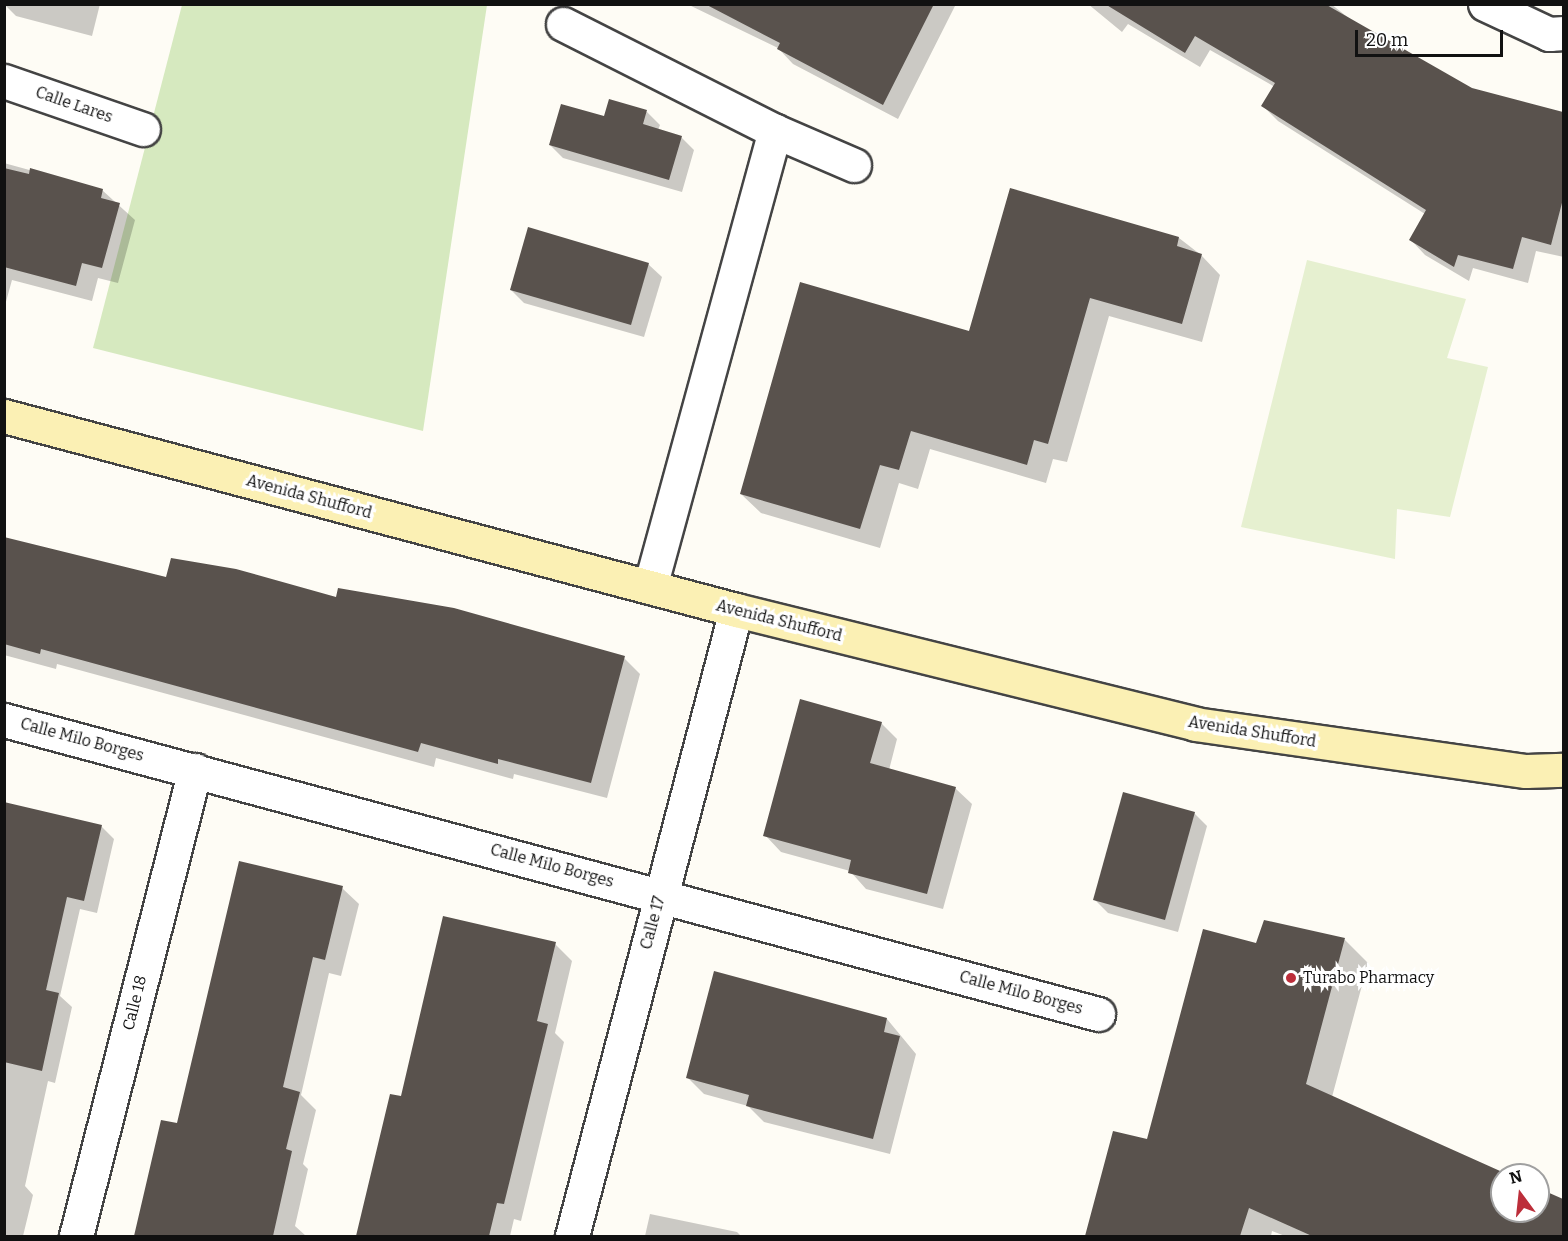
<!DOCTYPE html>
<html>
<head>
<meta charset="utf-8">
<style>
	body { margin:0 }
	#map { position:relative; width:1568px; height:1241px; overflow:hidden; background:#fefcf5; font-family:Bitter,serif }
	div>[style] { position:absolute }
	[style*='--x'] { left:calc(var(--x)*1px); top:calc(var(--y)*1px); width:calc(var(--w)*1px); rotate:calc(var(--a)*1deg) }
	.green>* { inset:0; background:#d6e9bf }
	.pitch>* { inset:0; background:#e6f0d0 }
	.shadow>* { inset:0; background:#0003 }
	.building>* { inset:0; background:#59524d }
	.roads { filter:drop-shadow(2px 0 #444) drop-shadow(-2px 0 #444) drop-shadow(0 2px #444) drop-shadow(0 -2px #444) }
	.street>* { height:33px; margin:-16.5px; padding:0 16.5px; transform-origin:16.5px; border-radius:16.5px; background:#fff }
	.secondary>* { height:33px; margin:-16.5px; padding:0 16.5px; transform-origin:16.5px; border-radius:16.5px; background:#fbf0b4 }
	.dots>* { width:16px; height:16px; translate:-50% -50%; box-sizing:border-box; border:3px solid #fff; border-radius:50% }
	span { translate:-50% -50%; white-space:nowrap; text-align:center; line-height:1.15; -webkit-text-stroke:6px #fff; paint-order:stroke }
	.street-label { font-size:16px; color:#111 }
	.poi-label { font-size:16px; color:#111 }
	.left { translate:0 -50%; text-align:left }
	.frame { position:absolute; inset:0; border:6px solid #111; pointer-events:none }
	.north { position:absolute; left:1490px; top:1163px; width:60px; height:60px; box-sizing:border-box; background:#fff; border:2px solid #a0a0a0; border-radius:50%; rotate:345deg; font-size:16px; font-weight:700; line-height:24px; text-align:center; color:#111 }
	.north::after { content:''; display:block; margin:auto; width:21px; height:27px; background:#bc2e3a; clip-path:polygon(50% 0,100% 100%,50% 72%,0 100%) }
	.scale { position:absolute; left:1355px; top:30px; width:148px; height:27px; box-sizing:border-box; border:3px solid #111; border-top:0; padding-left:8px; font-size:18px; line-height:21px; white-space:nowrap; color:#111; -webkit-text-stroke:4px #fff; paint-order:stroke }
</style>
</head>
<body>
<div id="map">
	<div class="green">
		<i style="clip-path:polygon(182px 5px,487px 5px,423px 431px,93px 348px)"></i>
	</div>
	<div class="pitch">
		<i style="clip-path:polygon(1307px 260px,1466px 299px,1447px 358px,1488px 367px,1450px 517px,1397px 509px,1395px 559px,1241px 527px)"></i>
	</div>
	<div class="shadow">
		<i style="clip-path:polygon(4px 4px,100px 4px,92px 36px,16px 16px)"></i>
		<i style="clip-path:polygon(687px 4px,953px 4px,955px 6px,898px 119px,793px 64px,778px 48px)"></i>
		<i style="clip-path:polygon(1088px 4px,1331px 4px,1355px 23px,1471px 90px,1564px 117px,1564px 257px,1536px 251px,1528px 283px,1473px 268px,1469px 281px,1425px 255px,1411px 240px,1425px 214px,1278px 121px,1263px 106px,1275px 87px,1210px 50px,1200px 67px,1128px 24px,1122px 32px)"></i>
		<i style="clip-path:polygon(610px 101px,647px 112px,660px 125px,658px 130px,681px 137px,694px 150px,682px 192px,563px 158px,550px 145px,605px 118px)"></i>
		<i style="clip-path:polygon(4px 163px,102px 190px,135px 220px,118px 283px,98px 278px,92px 301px,12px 280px,4px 309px)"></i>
		<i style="clip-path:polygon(1011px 190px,1179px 238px,1201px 255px,1220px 275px,1202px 342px,1109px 316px,1067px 462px,1053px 459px,1046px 483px,930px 449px,918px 489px,899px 483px,880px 548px,761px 513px,741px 494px,970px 333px)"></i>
		<i style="clip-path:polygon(648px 264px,662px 277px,644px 337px,524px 303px,511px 290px)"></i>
		<i style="clip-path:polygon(4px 539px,167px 579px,337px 599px,624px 658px,640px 674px,607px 798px,514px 774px,513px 779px,436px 758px,434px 767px,57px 664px,56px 669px,4px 655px)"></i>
		<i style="clip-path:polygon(881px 723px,897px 739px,889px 770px,955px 788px,972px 804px,943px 909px,866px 889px,850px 871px,781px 852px,765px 835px)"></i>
		<i style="clip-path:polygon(4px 804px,101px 826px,114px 839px,97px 913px,80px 909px,60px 996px,72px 1007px,55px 1083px,48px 1081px,25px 1186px,33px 1195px,23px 1236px,4px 1236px)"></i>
		<i style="clip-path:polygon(1194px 813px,1207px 826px,1178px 932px,1108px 913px,1095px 900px)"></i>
		<i style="clip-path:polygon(342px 888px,359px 904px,341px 976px,329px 973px,301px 1095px,316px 1110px,303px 1164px,308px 1169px,295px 1226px,306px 1236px,135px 1236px,163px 1121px,178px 1125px)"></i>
		<i style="clip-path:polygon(1265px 922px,1345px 940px,1368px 963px,1332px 1097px,1506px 1175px,1502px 1175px,1502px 1211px,1538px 1211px,1538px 1189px,1564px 1201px,1564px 1236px,1285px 1236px,1272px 1231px,1271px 1236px,1091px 1236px,1087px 1233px,1148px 1141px,1257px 944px)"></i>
		<i style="clip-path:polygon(555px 944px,572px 961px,555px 1033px,564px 1042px,521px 1221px,514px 1219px,510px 1236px,358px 1236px,391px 1096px,402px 1098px)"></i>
		<i style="clip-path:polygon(887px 1019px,916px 1054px,890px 1154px,764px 1122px,748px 1106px,704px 1094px,688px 1078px)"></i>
		<i style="clip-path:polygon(650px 1214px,737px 1232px,741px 1236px,645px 1236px)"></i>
	</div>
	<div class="building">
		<i style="clip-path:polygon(705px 4px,934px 4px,883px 105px,777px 49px,780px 43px)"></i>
		<i style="clip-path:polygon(1105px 4px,1325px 4px,1472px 88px,1563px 112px,1563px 199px,1551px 245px,1522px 237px,1513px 269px,1458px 255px,1454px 267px,1409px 240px,1426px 210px,1261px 106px,1275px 83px,1195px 36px,1185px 53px)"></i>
		<i style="clip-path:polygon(609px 99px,647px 110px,643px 124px,682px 136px,669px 180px,549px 145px,561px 104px,604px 116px)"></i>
		<i style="clip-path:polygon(4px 168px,29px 174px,30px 168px,103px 189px,101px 198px,120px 203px,102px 268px,82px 263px,76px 286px,4px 267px)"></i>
		<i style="clip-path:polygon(1010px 188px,1179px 237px,1177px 246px,1202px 254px,1182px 324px,1090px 298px,1048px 444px,1034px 440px,1027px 465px,911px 431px,899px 470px,880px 465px,860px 529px,740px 494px,800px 282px,969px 331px)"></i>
		<i style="clip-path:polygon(528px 227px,649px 263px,631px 325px,510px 290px)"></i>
		<i style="clip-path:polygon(4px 537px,166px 577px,171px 558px,236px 569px,336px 597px,338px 588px,454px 608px,625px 656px,591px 783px,498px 759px,498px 764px,421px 743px,418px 752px,41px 649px,40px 654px,4px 644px)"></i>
		<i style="clip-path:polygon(800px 699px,882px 722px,870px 763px,956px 787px,927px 894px,848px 873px,851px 860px,763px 836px)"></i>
		<i style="clip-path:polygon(1123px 792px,1195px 812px,1165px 920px,1093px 900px)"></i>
		<i style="clip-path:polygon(4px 802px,102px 825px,84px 901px,67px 897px,46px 990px,59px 993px,42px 1071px,4px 1062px)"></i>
		<i style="clip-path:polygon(239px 861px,343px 886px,325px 960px,313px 957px,283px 1087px,300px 1092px,286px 1149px,292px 1151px,273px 1236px,134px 1236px,161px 1120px,177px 1123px)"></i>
		<i style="clip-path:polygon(443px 916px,556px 942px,537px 1021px,548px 1024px,504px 1204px,497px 1203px,489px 1236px,356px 1236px,390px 1094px,401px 1096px)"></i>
		<i style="clip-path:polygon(1264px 920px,1345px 938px,1306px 1084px,1509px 1175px,1502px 1175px,1502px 1211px,1538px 1211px,1538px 1188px,1563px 1199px,1563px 1236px,1312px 1236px,1249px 1208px,1240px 1236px,1085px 1236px,1113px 1131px,1147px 1139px,1203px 929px,1256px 943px)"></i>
		<i style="clip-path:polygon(714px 971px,887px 1018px,884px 1032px,900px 1036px,873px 1139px,746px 1106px,749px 1095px,686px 1078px)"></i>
	</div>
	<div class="roads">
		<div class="street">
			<i style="--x:1485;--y:4;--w:71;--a:25.1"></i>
			<i style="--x:1549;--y:34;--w:15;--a:-4"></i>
			<i style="--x:563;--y:24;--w:237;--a:26.8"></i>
			<i style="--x:775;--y:131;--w:86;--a:23.3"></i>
			<i style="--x:4;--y:81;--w:147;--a:19.1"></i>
			<i style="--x:650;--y:587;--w:473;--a:-74.7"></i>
			<i style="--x:4;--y:720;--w:1133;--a:15.04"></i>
			<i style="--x:76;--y:1236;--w:481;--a:-75.7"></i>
			<i style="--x:572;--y:1236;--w:647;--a:-75.32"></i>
		</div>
		<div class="secondary">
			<i style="--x:4;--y:416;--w:757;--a:14.84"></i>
			<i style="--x:736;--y:610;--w:473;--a:13.9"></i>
			<i style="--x:1195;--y:724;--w:334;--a:8.1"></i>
			<i style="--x:1526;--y:771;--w:38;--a:-2"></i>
		</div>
	</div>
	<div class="dots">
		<i style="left:1291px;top:978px;background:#bc2e3a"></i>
	</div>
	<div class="street-label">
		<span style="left:74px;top:105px;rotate:19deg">Calle Lares</span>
		<span style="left:309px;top:497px;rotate:15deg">Avenida Shufford</span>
		<span style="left:779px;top:621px;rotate:14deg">Avenida Shufford</span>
		<span style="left:1252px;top:732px;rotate:9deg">Avenida Shufford</span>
		<span style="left:82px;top:740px;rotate:15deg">Calle Milo Borges</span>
		<span style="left:552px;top:866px;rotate:15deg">Calle Milo Borges</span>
		<span style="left:653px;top:923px;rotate:-75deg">Calle 17</span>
		<span style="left:1021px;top:993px;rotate:15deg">Calle Milo Borges</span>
		<span style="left:135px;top:1003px;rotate:-76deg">Calle 18</span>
	</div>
	<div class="poi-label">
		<span class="left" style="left:1303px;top:978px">Turabo Pharmacy</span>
	</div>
	<div class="frame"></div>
	<div class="north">N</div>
	<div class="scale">20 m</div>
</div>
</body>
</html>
